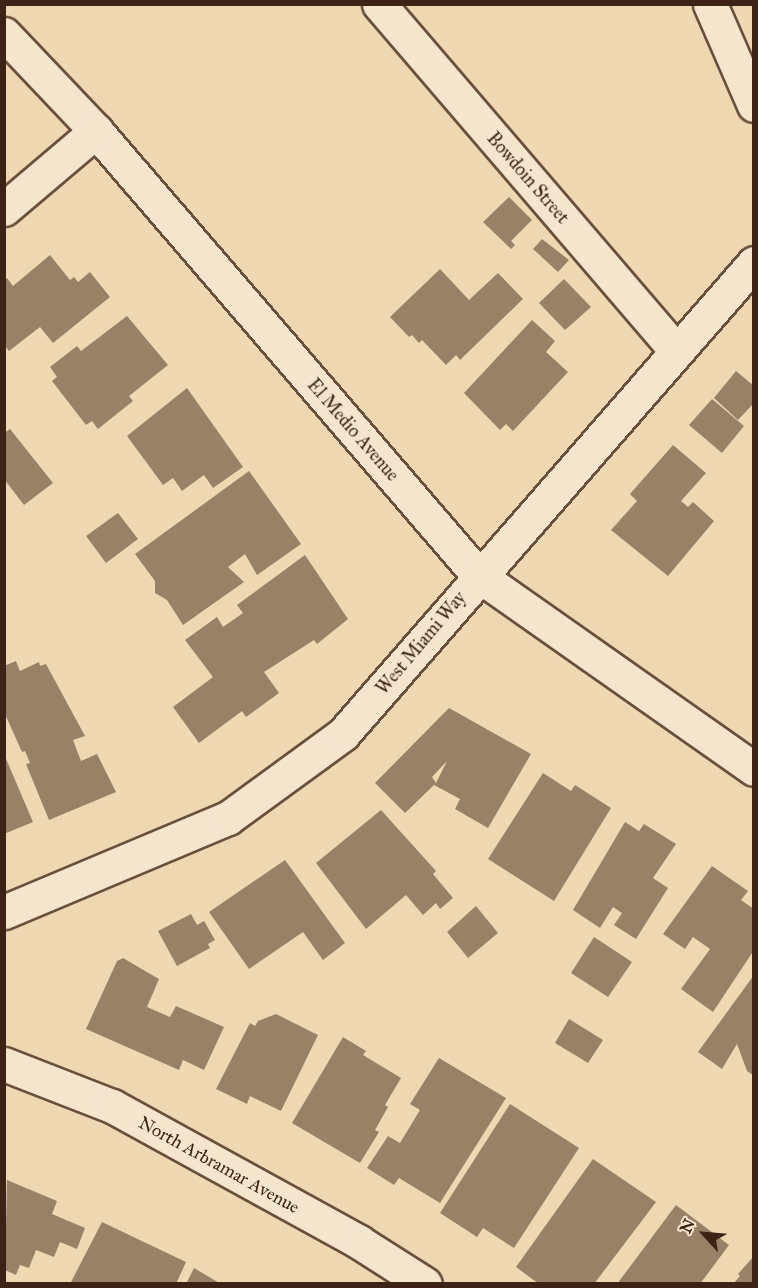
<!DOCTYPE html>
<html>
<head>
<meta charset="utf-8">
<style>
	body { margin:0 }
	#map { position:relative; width:758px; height:1288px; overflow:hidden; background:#efd7b2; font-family:"IM FELL Great Primer",serif }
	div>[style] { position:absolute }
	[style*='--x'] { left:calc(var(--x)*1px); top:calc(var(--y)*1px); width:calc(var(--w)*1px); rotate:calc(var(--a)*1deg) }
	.building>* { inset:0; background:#998167 }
	.roads { filter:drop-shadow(2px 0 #69503c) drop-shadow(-2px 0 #69503c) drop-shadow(0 2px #69503c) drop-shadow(0 -2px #69503c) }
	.minor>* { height:33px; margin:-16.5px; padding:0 16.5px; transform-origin:16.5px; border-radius:16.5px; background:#f5e5cd }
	span { translate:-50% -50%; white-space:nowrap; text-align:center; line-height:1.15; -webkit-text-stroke:4.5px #f5e5cd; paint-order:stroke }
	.street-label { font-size:18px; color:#3c2315 }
	.frame { position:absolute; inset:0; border:6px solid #3c2315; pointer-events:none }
	.north { position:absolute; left:674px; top:1204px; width:60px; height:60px; -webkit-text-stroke:4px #f5e5cd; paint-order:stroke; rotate:296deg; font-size:16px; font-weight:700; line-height:24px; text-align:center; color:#3c2315 }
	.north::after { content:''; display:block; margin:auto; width:21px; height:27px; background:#3c2315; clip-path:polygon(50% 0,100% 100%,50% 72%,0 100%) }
</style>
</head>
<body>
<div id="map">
	<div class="building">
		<i style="clip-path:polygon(509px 197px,532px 220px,511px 241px,515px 245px,511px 249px,483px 222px)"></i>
		<i style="clip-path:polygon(542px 239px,569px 260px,558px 272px,533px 249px)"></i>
		<i style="clip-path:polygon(50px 255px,70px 280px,74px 277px,78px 282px,90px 272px,110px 297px,53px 343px,40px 327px,9px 351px,4px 345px,4px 280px,7px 278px,13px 286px)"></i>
		<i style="clip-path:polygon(440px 269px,469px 300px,498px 273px,523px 299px,460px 360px,456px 355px,446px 365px,422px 340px,419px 343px,412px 335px,409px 337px,390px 317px)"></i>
		<i style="clip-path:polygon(564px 279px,591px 307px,565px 330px,539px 303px)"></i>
		<i style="clip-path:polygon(127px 316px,168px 365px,129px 396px,133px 401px,98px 429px,92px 421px,86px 425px,52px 381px,57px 377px,50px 367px,77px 346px,81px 351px)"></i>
		<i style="clip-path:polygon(532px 320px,555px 341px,546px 352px,568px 372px,513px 431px,506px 424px,500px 430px,464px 393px)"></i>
		<i style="clip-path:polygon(736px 371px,754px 386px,754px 403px,738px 420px,714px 398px)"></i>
		<i style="clip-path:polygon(187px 388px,243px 467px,213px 488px,204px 475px,182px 491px,173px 478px,163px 485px,127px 436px)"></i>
		<i style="clip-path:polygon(712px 399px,744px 426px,722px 453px,689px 425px)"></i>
		<i style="clip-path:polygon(10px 429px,53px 483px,24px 505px,4px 479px,4px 433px)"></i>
		<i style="clip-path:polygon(673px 445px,706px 473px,681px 501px,688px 507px,693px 502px,714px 521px,668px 576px,611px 530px,637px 501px,630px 494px)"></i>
		<i style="clip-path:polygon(249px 471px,301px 544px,257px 575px,245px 554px,228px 567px,244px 582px,183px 625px,167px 600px,155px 593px,155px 581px,135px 554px)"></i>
		<i style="clip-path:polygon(118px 513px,138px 539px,106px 563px,86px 536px)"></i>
		<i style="clip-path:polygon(305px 555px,348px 619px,317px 644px,314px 640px,264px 672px,279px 693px,246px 717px,242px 711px,199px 743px,173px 707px,213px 677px,185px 640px,217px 617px,223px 627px,243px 613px,237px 605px)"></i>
		<i style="clip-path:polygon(16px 661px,20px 671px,39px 662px,40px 666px,46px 664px,85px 736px,73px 740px,81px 761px,97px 754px,116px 792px,49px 820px,26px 764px,30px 763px,25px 751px,22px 752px,4px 712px,4px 666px)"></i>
		<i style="clip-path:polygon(evenodd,449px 708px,531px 754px,488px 828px,455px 809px,460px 799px,434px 785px,405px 813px,375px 783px,449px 708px,447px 761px,436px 783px,432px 777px,447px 761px)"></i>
		<i style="clip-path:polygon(4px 754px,33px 822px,4px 834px)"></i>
		<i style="clip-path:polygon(543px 773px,571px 791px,575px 785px,611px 808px,554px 901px,488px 859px)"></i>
		<i style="clip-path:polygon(381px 810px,436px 871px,433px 874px,453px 898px,440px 909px,436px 903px,423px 915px,406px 895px,366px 929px,316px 863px)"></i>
		<i style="clip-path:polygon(625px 822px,639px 831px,644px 824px,676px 844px,653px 878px,668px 888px,636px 939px,614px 925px,622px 913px,613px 907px,600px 928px,573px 910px)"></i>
		<i style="clip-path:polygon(285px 860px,345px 943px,323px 960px,303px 932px,249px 969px,209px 912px)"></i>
		<i style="clip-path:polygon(712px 866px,748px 891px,741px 900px,754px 909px,754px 950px,713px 1012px,681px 989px,710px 949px,693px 937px,685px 949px,663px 934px)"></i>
		<i style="clip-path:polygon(476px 906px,498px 933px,468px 958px,447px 932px)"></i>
		<i style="clip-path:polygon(191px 914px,197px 925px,204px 921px,215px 940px,208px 944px,210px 948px,177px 966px,158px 931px)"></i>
		<i style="clip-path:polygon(594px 937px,632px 962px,608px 997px,571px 973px)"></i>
		<i style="clip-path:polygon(123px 958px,159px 979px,147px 1007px,170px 1017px,176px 1006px,224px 1027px,204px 1070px,183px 1060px,179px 1070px,86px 1029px,117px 961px)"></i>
		<i style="clip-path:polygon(754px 975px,754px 1076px,747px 1071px,737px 1044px,722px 1069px,698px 1052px)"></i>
		<i style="clip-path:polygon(276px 1014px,318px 1035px,281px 1111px,250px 1096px,247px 1104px,216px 1089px,250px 1023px,255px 1026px,258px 1021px)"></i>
		<i style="clip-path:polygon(569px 1019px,603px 1040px,588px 1063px,555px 1043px)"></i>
		<i style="clip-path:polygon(343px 1037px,366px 1051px,363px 1055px,401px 1078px,385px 1105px,388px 1107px,375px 1130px,379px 1132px,360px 1163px,292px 1123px)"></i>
		<i style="clip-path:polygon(439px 1058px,506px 1098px,440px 1203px,399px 1178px,394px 1185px,367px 1168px,388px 1136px,400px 1143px,420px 1110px,410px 1104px)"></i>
		<i style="clip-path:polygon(510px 1104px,579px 1148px,514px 1248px,483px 1228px,477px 1237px,440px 1213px)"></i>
		<i style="clip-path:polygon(593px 1159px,656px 1202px,594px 1284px,539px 1284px,516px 1267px)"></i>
		<i style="clip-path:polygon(7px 1180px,57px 1201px,52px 1214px,85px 1228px,77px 1249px,60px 1242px,54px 1257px,36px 1250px,29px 1268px,20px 1265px,16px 1275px,5px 1270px)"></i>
		<i style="clip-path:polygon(676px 1205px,729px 1245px,700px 1284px,617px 1284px)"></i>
		<i style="clip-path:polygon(102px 1222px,186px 1262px,176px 1284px,70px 1284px)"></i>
		<i style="clip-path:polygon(754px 1256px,754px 1284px,733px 1284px,740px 1276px,738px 1274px)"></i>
		<i style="clip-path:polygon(194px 1268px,221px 1284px,186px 1284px)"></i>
	</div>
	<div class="roads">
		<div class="minor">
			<i style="--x:379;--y:4;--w:457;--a:49.4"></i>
			<i style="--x:710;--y:4;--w:110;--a:66.5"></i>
			<i style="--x:4;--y:34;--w:134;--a:46.5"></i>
			<i style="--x:96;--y:131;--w:586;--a:49.29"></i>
			<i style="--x:478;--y:575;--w:337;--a:35.1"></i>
			<i style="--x:4;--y:209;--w:121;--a:-40.3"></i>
			<i style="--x:4;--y:912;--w:243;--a:-22.8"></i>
			<i style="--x:228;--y:818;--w:142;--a:-36.1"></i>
			<i style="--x:343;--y:734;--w:625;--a:-48.89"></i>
			<i style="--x:4;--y:1064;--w:116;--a:21.3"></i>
			<i style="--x:112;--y:1106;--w:282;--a:28.8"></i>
			<i style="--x:359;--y:1242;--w:78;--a:32.5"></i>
		</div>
	</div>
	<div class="street-label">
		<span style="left:528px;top:178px;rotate:49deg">Bowdoin Street</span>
		<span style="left:353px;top:430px;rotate:49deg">El Medio Avenue</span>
		<span style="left:421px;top:643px;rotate:-50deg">West Miami Way</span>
		<span style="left:219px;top:1165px;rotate:29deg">North Arbramar Avenue</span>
	</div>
	<div class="frame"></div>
	<div class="north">N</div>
</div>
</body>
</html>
